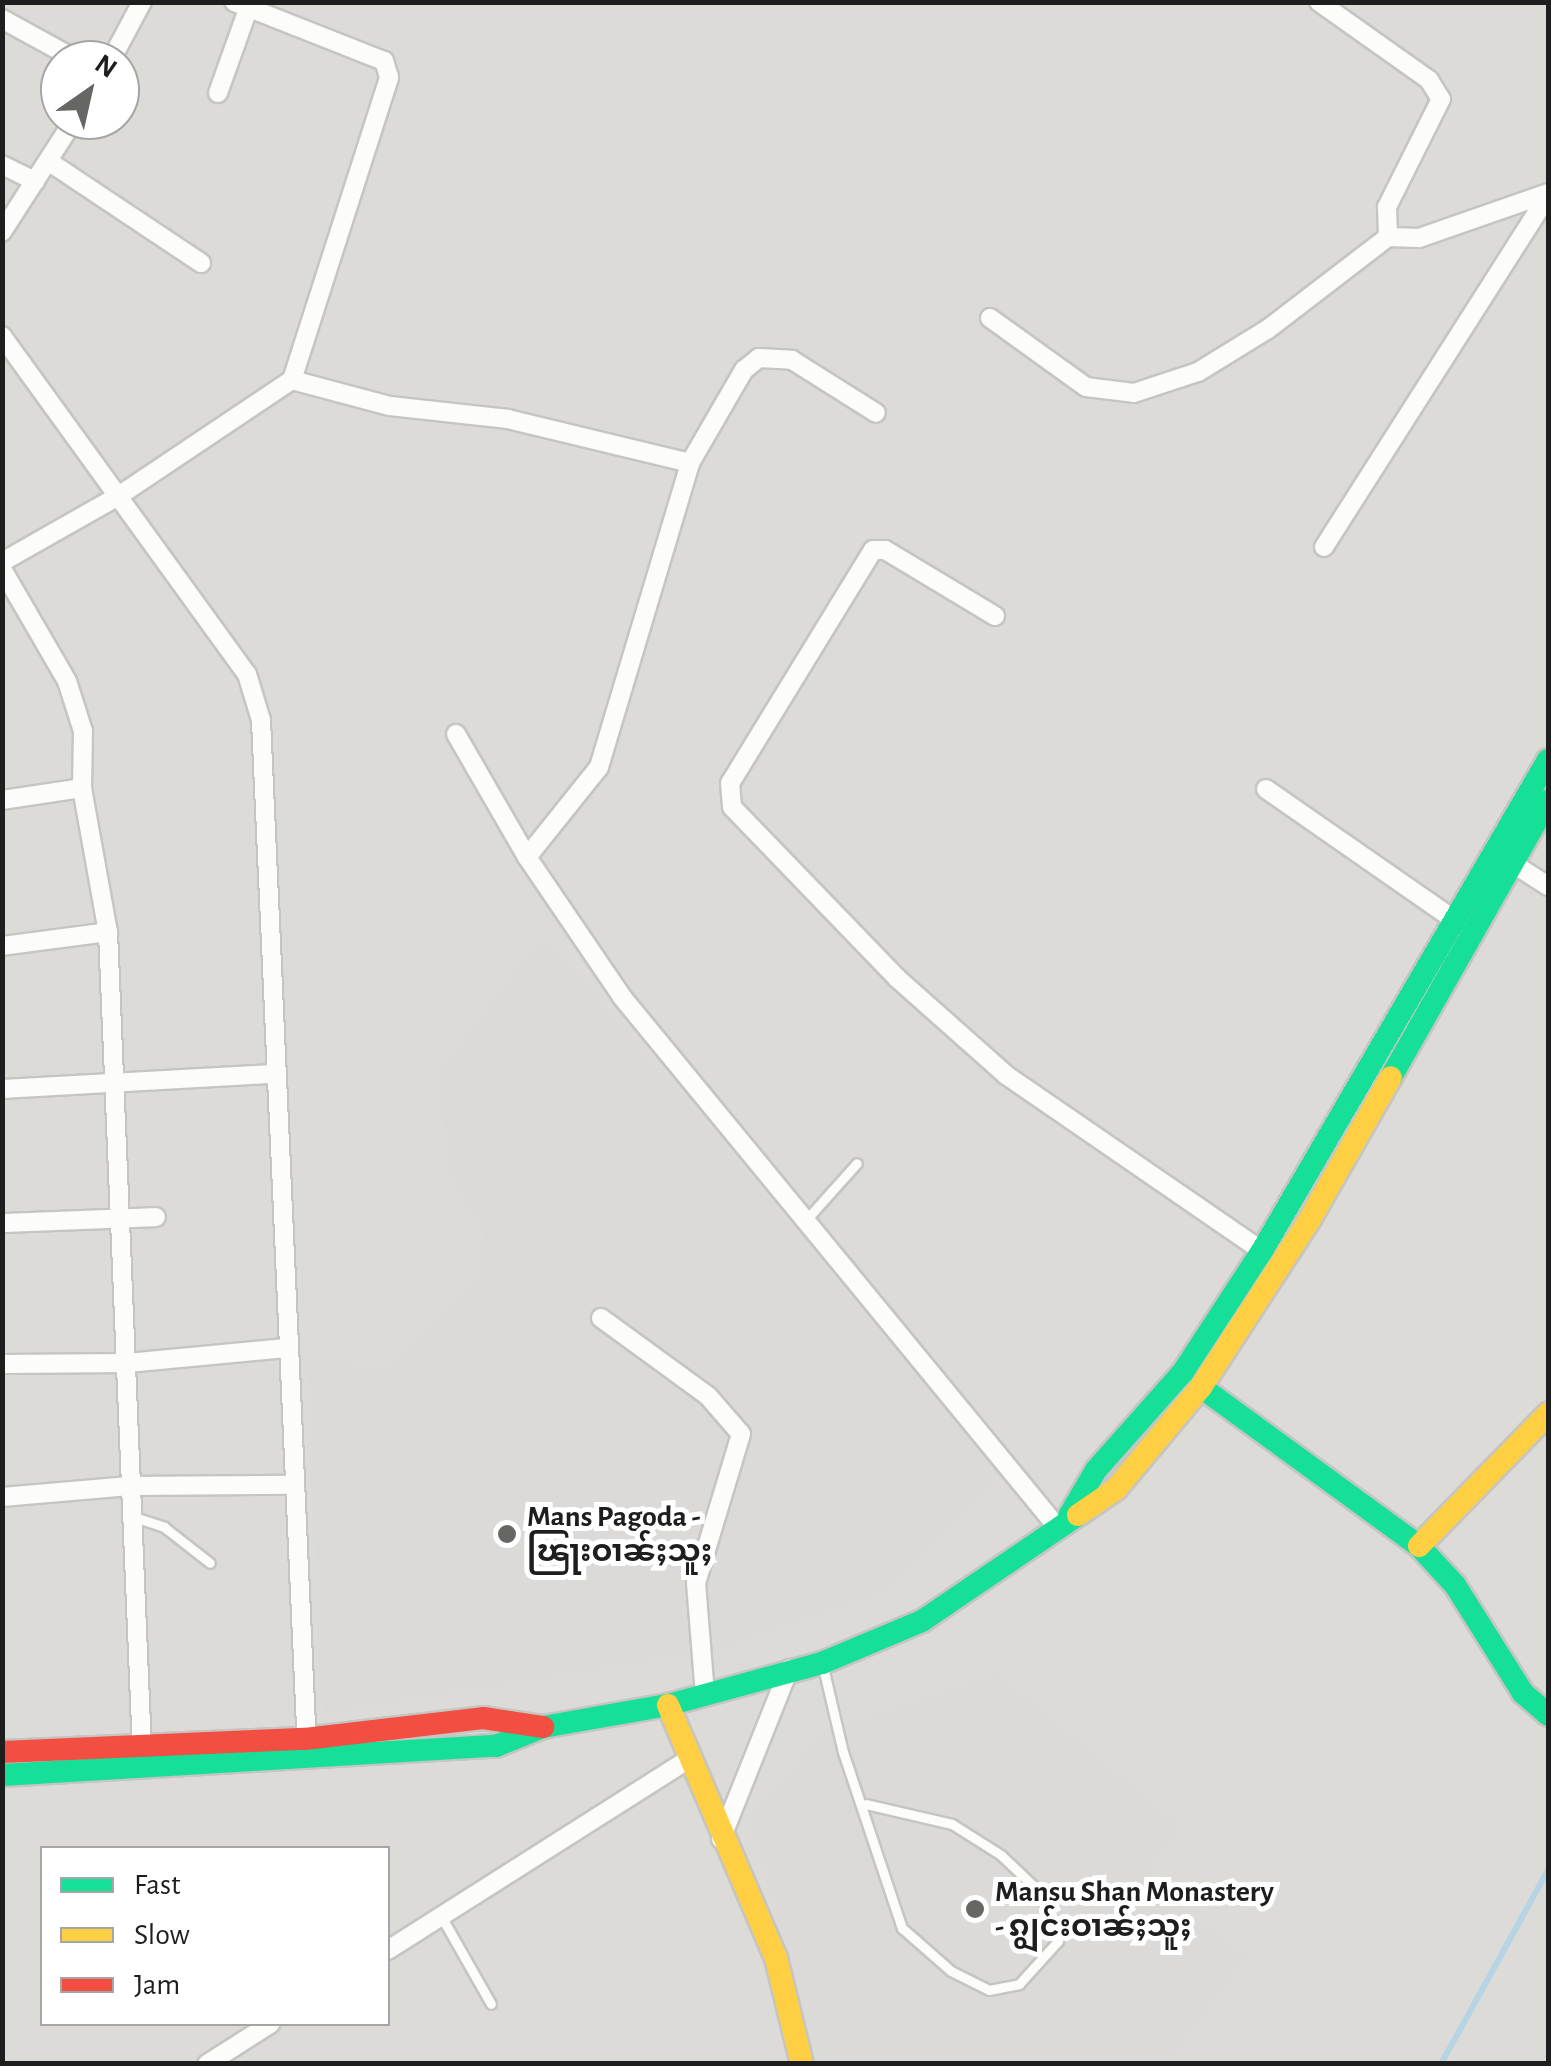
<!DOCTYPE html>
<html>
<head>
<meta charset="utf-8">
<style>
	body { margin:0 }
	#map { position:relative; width:1551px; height:2066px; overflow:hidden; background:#edece6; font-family:"Alegreya Sans","Noto Sans Myanmar",sans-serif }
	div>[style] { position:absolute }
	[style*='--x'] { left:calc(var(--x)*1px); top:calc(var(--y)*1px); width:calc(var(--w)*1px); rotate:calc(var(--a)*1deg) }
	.residential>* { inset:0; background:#dcdbd8 }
	.religious>* { inset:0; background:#dbdad8 }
	.stream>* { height:6px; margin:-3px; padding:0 3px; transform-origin:3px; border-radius:3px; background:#b6d4e3 }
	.roads { filter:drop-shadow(2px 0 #c5c5c2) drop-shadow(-2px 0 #c5c5c2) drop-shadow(0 2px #c5c5c2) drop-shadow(0 -2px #c5c5c2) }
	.lane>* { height:9px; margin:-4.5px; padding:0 4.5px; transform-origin:4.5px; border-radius:4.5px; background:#fcfcfb }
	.street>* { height:18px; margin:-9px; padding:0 9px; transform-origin:9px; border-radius:9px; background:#fcfcfb }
	.fast>* { height:22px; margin:-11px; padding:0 11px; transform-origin:11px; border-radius:11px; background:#16e098 }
	.slow>* { height:22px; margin:-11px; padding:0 11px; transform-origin:11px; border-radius:11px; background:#ffcf43 }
	.jam>* { height:22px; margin:-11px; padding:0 11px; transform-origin:11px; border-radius:11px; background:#f24e42 }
	.dots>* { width:28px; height:28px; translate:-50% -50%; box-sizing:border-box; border:5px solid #fff; border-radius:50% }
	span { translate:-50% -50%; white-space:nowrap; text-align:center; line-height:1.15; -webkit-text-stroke:10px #fff; paint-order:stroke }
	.poi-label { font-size:30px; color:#1e1e1e; font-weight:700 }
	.left { translate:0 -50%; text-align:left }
	.frame { position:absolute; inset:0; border:5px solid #1e1e1e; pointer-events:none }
	.legend { position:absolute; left:40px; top:1846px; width:350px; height:180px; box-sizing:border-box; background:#fff; border:2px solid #a5a5a5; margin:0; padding:12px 18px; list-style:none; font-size:30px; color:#1e1e1e }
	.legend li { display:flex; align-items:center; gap:20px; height:50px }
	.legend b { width:50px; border:2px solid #a5a5a5 }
	.north { position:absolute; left:40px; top:40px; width:100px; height:100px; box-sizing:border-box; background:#fff; border:2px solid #a5a5a5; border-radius:50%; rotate:34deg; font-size:28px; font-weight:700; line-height:40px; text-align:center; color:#1e1e1e }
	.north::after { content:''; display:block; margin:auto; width:35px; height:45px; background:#666664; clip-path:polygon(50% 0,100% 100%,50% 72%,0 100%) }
</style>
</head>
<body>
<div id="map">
	<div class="residential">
		<i style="clip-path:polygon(evenodd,3px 3px,1548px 3px,1548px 2063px,3px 2063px,3px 3px,60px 60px,120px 60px,120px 120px,60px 120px,60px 60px,3px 3px,42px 1848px,388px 1848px,388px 2024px,42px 2024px,42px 1848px)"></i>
	</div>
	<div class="religious">
		<i style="clip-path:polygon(549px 941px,999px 1472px,885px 1591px,719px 1648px,324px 1712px,307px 1358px,388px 1369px,481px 1276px,484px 1233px,450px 1173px,438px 1077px,534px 947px)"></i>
		<i style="clip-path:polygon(999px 1675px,1179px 1826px,1139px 1879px,1247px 1957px,1166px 2063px,817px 2063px,750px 1814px,820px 1739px,841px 1726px)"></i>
	</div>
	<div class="stream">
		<i style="--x:1441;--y:2064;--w:222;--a:-61.1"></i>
	</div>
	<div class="roads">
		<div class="lane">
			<i style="--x:806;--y:1220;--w:76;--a:-48.2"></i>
			<i style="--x:134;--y:1517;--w:32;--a:18"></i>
			<i style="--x:164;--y:1527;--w:58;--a:38"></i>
			<i style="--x:823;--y:1667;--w:87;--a:76.8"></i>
			<i style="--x:843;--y:1752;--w:186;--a:71.5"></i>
			<i style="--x:902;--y:1928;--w:65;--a:41.3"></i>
			<i style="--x:951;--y:1971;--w:42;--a:26.6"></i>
			<i style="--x:989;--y:1990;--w:31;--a:-11"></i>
			<i style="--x:1019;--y:1984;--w:58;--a:-47.8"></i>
			<i style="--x:1058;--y:1941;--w:51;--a:-109.5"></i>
			<i style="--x:1041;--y:1893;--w:55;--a:-136.5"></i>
			<i style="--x:1001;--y:1855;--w:58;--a:-147.7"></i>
			<i style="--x:952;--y:1824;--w:88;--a:-166.9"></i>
			<i style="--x:441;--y:1916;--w:101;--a:60.4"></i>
		</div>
		<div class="street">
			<i style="--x:1319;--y:2;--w:135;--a:35.3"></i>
			<i style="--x:1429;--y:80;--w:22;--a:58"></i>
			<i style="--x:1441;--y:99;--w:121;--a:116.6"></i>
			<i style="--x:1387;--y:207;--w:30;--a:88"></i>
			<i style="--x:1388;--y:237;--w:31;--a:2"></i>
			<i style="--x:1419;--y:238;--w:137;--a:-19.2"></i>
			<i style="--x:2;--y:19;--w:85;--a:28.7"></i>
			<i style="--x:111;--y:60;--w:66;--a:-61.9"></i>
			<i style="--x:218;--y:93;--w:89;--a:-70.3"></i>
			<i style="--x:48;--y:161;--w:184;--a:33.7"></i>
			<i style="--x:2;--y:165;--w:37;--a:26"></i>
			<i style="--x:2;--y:232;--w:133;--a:-57.3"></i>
			<i style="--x:990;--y:318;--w:118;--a:35.7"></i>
			<i style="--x:1086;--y:387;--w:48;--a:7.1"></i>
			<i style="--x:1134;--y:393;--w:67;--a:-18.2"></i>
			<i style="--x:1198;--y:372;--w:82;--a:-31.6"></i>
			<i style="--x:1268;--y:329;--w:151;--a:-37.5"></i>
			<i style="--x:2;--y:336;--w:417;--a:54.1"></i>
			<i style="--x:247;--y:674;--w:48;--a:73.1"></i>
			<i style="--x:261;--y:720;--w:1030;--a:87.44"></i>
			<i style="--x:292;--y:380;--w:101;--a:14.9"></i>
			<i style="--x:390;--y:406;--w:119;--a:6.3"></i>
			<i style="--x:508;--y:419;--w:187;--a:13.6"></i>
			<i style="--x:1324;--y:547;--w:416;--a:-57.5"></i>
			<i style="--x:2;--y:562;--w:136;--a:-29.6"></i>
			<i style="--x:120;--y:495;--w:207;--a:-33.8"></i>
			<i style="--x:292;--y:380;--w:318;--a:-72.2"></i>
			<i style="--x:389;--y:77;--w:17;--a:-107"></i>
			<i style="--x:384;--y:61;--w:161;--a:-158.5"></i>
			<i style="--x:2;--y:569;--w:129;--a:59.9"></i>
			<i style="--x:67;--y:681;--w:52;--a:72.3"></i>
			<i style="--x:83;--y:731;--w:57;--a:91"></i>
			<i style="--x:82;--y:788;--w:146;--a:79.8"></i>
			<i style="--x:108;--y:932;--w:818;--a:87.62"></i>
			<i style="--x:995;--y:616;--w:128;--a:-149"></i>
			<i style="--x:885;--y:550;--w:12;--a:180"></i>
			<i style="--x:873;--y:550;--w:273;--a:121.5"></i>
			<i style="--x:730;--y:783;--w:24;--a:85"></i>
			<i style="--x:732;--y:807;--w:239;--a:46"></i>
			<i style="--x:898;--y:979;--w:144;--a:41.6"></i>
			<i style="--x:1006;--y:1075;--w:311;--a:34.5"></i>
			<i style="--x:456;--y:734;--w:142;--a:60"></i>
			<i style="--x:527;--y:857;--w:169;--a:55.8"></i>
			<i style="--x:622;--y:997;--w:687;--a:50.61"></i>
			<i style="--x:1266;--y:789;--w:228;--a:34.8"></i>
			<i style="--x:2;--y:800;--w:81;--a:-8.5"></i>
			<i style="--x:527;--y:857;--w:115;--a:-51.3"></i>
			<i style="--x:599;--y:767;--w:317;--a:-73.3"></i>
			<i style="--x:690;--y:463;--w:108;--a:-59.9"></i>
			<i style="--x:744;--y:370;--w:19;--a:-39"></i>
			<i style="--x:759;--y:358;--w:33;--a:3"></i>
			<i style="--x:792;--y:360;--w:99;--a:32.2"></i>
			<i style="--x:1512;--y:863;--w:43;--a:32.6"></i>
			<i style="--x:2;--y:946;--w:107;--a:-7.5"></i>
			<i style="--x:2;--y:1089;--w:271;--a:-3.2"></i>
			<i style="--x:2;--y:1223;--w:154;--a:-2.2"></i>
			<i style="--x:601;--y:1318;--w:132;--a:36.1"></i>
			<i style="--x:708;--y:1396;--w:50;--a:49"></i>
			<i style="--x:741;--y:1434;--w:156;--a:106.8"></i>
			<i style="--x:696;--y:1583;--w:111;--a:85.4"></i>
			<i style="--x:2;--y:1364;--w:125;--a:-0.5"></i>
			<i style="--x:127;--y:1363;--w:160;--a:-5.4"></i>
			<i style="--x:2;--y:1497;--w:128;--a:-4.9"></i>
			<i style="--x:130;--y:1486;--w:163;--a:-0.4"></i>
			<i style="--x:721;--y:1839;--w:183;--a:-68.2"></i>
			<i style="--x:388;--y:1950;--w:358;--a:-32.4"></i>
			<i style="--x:207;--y:2064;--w:75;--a:-32.4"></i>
		</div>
		<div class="fast">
			<i style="--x:1391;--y:1077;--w:318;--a:-60.4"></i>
			<i style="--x:1201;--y:1387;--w:270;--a:36.1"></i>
			<i style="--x:1419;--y:1546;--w:53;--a:47.3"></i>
			<i style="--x:1455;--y:1585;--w:128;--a:57.8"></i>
			<i style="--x:1523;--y:1693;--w:33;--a:41"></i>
			<i style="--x:1069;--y:1516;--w:53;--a:-59.6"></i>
			<i style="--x:1096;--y:1470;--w:131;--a:-48.4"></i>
			<i style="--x:1183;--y:1372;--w:145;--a:-56.9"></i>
			<i style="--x:1262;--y:1251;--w:568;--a:-59.78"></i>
			<i style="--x:2;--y:1775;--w:495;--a:-3.4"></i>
			<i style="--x:496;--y:1746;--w:51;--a:-22"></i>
			<i style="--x:543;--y:1727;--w:127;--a:-10"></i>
			<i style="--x:668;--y:1705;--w:160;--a:-15.3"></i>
			<i style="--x:822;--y:1663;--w:108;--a:-22.8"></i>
			<i style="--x:922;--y:1621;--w:189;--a:-34.2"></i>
		</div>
		<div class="slow">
			<i style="--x:1078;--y:1515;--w:46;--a:-34.4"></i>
			<i style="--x:1116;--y:1489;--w:133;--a:-50.2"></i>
			<i style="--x:1201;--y:1387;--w:200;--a:-57"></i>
			<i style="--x:1310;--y:1219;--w:163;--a:-60.3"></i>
			<i style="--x:1419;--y:1546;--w:185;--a:-45.7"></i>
			<i style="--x:668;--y:1705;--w:275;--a:66.9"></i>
			<i style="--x:776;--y:1958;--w:109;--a:76.2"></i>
		</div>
		<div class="jam">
			<i style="--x:2;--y:1752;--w:303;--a:-2.5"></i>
			<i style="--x:305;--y:1739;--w:179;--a:-6.7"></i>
			<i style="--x:483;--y:1718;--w:61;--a:8.5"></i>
		</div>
	</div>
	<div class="dots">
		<i style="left:507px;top:1534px;background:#666664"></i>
		<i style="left:975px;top:1909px;background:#666664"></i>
	</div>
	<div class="poi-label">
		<span class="left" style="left:527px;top:1534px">Mans Pagoda -<br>ၽြႃးဝၢၼ်ႈသူႈ</span>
		<span class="left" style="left:995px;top:1909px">Mansu Shan Monastery<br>- ၵျွင်းဝၢၼ်ႈသူႈ</span>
	</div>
	<div class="frame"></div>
	<ul class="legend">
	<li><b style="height:12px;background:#16e098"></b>Fast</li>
	<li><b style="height:12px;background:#ffcf43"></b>Slow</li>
	<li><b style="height:12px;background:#f24e42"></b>Jam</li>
	</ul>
	<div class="north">N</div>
</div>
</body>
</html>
